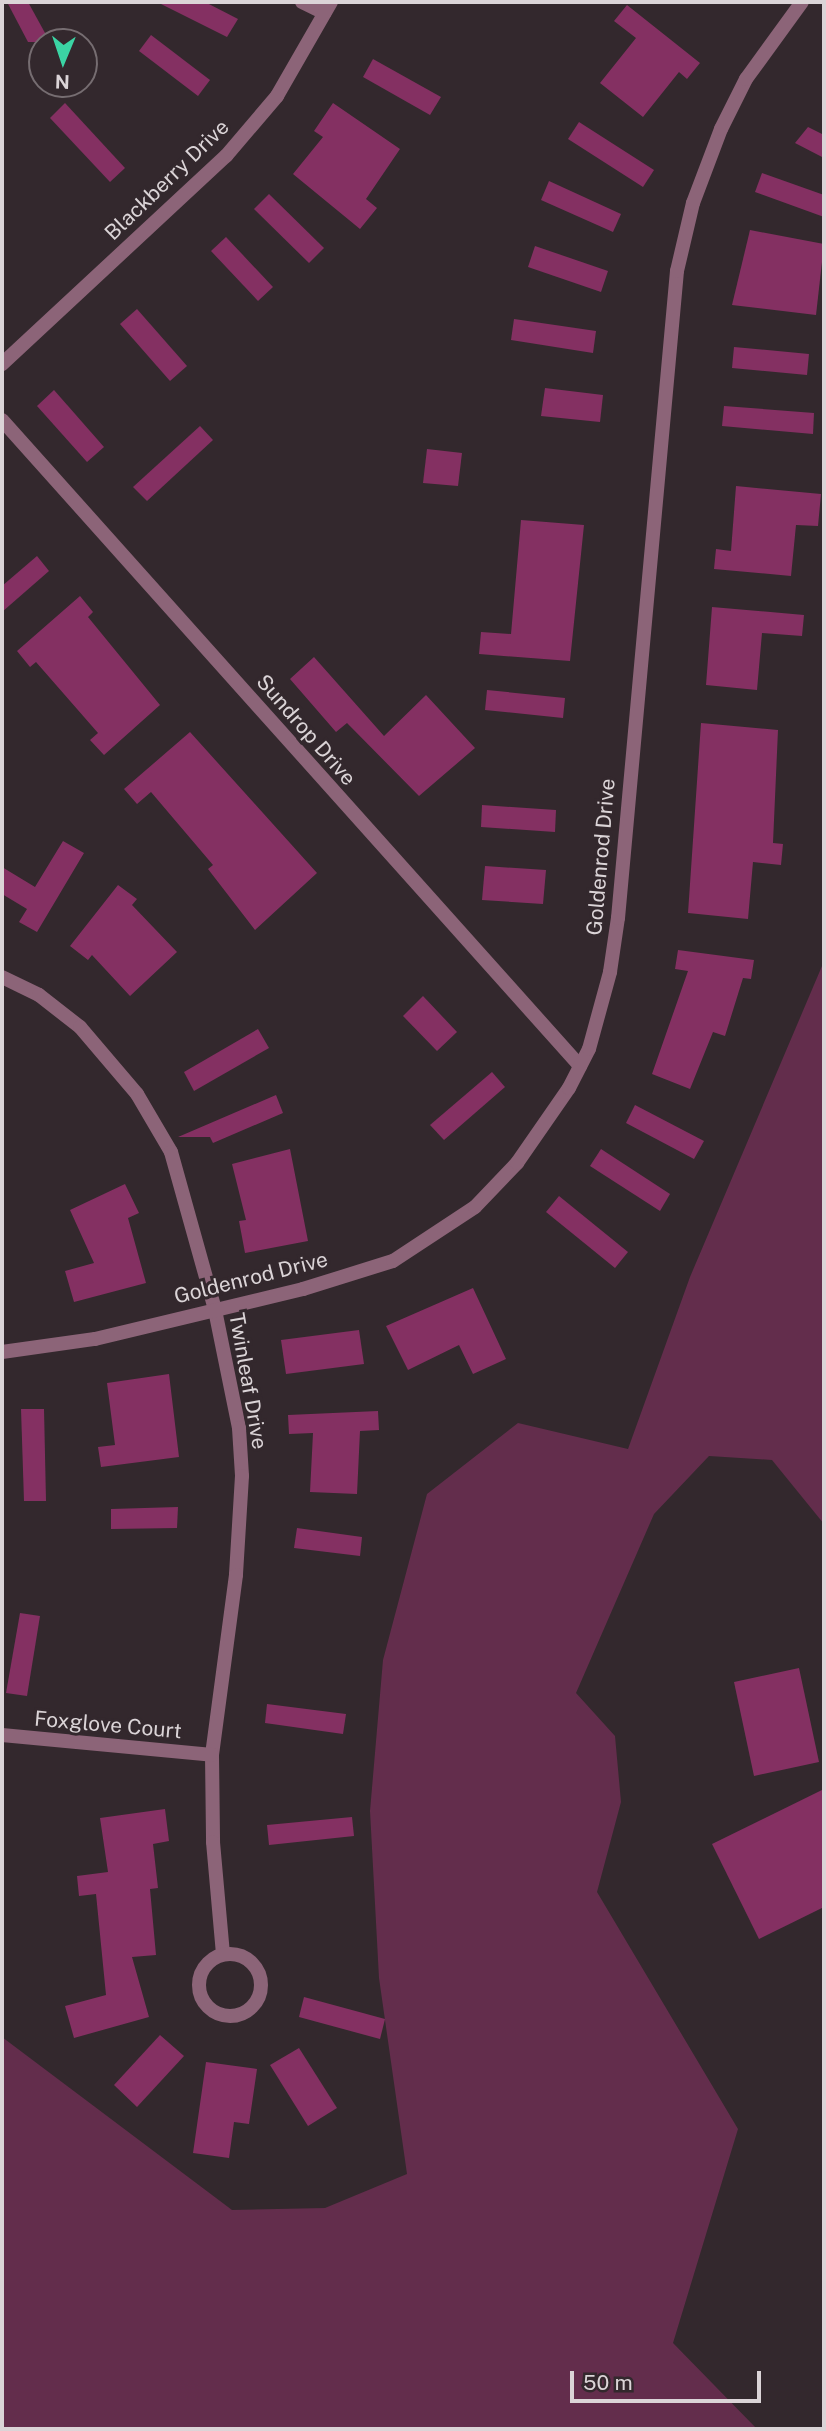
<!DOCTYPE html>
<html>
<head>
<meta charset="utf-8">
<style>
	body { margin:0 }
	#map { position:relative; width:826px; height:2431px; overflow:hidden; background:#33282d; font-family:"Public Sans",sans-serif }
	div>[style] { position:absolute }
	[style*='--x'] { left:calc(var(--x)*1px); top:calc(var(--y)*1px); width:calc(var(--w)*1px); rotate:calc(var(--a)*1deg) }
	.green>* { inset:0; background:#632d4c }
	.building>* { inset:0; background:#843062 }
	.minor>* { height:14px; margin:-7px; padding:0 7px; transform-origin:7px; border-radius:7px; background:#8c6478 }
	.minor>.ring { margin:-7px; padding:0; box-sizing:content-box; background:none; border:14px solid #8c6478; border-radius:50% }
	span { translate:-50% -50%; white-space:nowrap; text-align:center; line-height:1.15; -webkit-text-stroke:6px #33282d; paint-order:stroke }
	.street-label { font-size:21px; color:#dbd4d7 }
	.frame { position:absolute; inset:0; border:4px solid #dbd4d7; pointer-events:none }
	.north { position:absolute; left:28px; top:28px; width:70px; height:70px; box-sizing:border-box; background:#33282d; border:2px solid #766d71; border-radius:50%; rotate:182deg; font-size:19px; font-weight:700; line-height:28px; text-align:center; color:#dbd4d7 }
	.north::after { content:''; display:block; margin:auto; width:24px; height:32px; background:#3bd4a4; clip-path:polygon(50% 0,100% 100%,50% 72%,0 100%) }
	.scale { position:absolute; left:570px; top:2371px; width:191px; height:32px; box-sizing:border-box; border:4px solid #dbd4d7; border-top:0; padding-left:9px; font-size:21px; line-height:24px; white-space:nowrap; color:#dbd4d7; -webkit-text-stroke:5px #33282d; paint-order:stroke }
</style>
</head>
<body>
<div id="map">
	<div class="green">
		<i style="clip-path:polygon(822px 966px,824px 1524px,772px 1460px,709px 1456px,654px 1514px,576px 1693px,615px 1736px,621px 1802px,597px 1892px,738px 2129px,673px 2343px,757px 2429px,2px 2429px,2px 2037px,232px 2210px,325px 2208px,407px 2174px,379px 1978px,370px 1811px,383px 1660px,427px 1494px,518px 1423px,628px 1449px,690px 1277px)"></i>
	</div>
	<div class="building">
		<i style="clip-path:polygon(7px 2px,28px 2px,50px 42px,28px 42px)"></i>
		<i style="clip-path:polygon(157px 2px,205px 2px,238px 19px,227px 37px)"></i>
		<i style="clip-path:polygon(627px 5px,700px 63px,687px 79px,679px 72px,643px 117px,600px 83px,636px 38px,614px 21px)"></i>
		<i style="clip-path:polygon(151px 35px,210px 80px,198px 96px,139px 51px)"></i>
		<i style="clip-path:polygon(373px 59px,441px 97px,430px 115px,363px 77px)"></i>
		<i style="clip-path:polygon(65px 103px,125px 168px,110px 182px,50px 118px)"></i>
		<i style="clip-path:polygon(333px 103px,400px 149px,366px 199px,377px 208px,360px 229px,293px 174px,323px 137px,314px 131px)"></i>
		<i style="clip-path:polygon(579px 122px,654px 170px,643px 187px,568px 139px)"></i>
		<i style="clip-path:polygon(808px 127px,824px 135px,824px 158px,795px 143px)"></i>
		<i style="clip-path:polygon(762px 173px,824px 195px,824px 217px,755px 192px)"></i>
		<i style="clip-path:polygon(549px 181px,621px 214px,613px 232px,541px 200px)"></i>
		<i style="clip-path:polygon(269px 194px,324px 248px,309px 263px,254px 209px)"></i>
		<i style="clip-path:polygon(750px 230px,824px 244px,816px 315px,732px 305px)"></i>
		<i style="clip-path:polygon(226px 237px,273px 287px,258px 301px,211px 251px)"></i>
		<i style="clip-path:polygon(535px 246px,608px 271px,601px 292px,528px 267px)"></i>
		<i style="clip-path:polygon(137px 309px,187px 366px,170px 381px,120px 324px)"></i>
		<i style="clip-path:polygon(514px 319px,596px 331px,593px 353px,511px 340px)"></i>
		<i style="clip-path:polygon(734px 347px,809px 354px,807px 375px,732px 368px)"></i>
		<i style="clip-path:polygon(545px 388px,603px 395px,600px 422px,541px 416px)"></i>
		<i style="clip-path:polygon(54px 390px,104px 447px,87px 462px,37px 406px)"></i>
		<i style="clip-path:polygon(724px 406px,814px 413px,813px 434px,722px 426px)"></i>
		<i style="clip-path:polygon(200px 426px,213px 440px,147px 501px,133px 487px)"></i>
		<i style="clip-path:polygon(427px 449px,462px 453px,458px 486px,423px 483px)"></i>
		<i style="clip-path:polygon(736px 486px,821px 494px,818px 526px,796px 525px,791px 576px,714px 569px,716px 549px,731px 551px)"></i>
		<i style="clip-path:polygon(521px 520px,584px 525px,570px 661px,479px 654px,481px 632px,511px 634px)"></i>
		<i style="clip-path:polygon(37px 556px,49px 571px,2px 612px,2px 586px)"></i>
		<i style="clip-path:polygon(80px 596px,93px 612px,88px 617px,160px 705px,104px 755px,90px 740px,98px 733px,36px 662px,30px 667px,17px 651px)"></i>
		<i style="clip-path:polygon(712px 607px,804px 615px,802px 636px,762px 633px,757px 690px,706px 685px)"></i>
		<i style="clip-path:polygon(314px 657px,384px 736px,426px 695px,475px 748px,419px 796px,347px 723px,336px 732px,290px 679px)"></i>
		<i style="clip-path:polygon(487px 690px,565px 698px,563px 718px,485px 710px)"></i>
		<i style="clip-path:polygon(701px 723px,778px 730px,773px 843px,783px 844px,781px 865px,753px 862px,748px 919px,688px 913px)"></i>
		<i style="clip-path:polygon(190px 732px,317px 873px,255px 930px,208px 869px,213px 865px,151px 792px,137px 804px,124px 789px)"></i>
		<i style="clip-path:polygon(482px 805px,556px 810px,555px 832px,481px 827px)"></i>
		<i style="clip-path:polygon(63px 841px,84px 853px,37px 932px,19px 922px,27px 909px,2px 894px,2px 867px,35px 887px)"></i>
		<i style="clip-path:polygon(485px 866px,546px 870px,543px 904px,482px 900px)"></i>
		<i style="clip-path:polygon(118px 885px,137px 899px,132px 905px,177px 952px,130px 996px,92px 955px,88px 960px,70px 946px)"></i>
		<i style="clip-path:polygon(678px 950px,754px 960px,751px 979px,743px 978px,725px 1036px,713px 1032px,690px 1089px,652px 1074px,688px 971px,675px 969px)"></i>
		<i style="clip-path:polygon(423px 996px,457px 1032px,437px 1051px,403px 1016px)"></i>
		<i style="clip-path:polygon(258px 1029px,269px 1048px,194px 1091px,184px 1072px)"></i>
		<i style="clip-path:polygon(492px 1072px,505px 1087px,444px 1140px,430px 1125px)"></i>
		<i style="clip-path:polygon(276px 1095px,283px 1113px,213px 1143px,210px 1137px,178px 1137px)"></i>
		<i style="clip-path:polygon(635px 1105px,704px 1141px,694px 1159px,626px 1123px)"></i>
		<i style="clip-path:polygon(290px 1149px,308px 1241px,245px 1253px,239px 1221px,246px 1220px,232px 1164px)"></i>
		<i style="clip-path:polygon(601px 1149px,670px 1194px,660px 1211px,590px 1166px)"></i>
		<i style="clip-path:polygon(125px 1184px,139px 1213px,128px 1218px,146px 1283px,74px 1302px,65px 1271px,94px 1263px,70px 1210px)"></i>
		<i style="clip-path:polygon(559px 1196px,628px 1252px,615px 1268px,546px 1212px)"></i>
		<i style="clip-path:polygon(473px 1288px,506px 1359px,473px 1374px,459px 1345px,408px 1370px,386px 1326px)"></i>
		<i style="clip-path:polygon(359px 1330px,364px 1364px,286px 1374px,281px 1340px)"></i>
		<i style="clip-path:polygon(169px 1374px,179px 1457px,101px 1467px,98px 1447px,115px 1445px,107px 1383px)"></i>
		<i style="clip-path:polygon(21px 1409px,44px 1409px,46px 1501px,24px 1501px)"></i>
		<i style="clip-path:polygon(378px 1411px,379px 1430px,360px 1431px,357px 1494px,310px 1492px,313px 1433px,289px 1434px,288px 1415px)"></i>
		<i style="clip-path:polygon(178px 1507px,177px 1528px,111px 1529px,111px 1509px)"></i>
		<i style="clip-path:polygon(297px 1528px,362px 1537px,360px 1556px,294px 1548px)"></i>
		<i style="clip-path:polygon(20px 1613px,40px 1616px,27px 1696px,6px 1693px)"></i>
		<i style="clip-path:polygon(799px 1668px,819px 1762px,754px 1776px,734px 1682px)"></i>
		<i style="clip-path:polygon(267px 1704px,346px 1714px,343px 1734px,265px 1723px)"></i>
		<i style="clip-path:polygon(824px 1789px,824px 1907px,759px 1939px,712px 1844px)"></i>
		<i style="clip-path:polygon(165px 1809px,169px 1841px,153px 1844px,158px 1888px,150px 1889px,156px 1955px,132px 1957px,149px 2017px,74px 2038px,65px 2006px,106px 1995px,96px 1894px,79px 1896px,77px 1876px,108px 1872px,100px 1818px)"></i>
		<i style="clip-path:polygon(352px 1817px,354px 1836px,269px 1845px,267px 1825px)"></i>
		<i style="clip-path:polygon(304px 1997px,385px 2019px,380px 2039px,299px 2017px)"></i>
		<i style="clip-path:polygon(160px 2035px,184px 2056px,137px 2107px,114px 2085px)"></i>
		<i style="clip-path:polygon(299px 2048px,337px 2108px,308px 2126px,270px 2065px)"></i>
		<i style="clip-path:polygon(206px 2062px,257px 2069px,249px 2124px,234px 2122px,229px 2158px,193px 2153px)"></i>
	</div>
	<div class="minor">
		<i style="--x:302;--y:2;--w:25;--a:26"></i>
		<i style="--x:2;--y:364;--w:306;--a:-42.9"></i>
		<i style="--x:226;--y:156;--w:79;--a:-49.6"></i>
		<i style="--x:277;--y:96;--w:108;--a:-60.1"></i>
		<i style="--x:2;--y:420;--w:867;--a:48.18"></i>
		<i style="--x:2;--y:977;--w:41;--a:25.9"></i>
		<i style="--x:39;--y:995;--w:52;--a:38"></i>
		<i style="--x:80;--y:1027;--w:88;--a:49.6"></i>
		<i style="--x:137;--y:1094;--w:67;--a:59.6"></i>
		<i style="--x:171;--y:1152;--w:164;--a:74.4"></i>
		<i style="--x:215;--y:1310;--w:120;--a:78.5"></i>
		<i style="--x:239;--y:1428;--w:48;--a:86.4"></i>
		<i style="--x:242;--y:1476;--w:99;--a:93.5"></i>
		<i style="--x:236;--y:1575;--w:182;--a:97.6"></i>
		<i style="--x:212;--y:1755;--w:87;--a:89.3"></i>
		<i style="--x:213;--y:1842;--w:112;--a:84.9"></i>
		<i style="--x:2;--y:1352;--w:94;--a:-8"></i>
		<i style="--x:95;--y:1339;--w:214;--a:-13.5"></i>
		<i style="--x:303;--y:1289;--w:94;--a:-17.3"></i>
		<i style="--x:393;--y:1261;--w:98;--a:-33.4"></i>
		<i style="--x:475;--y:1207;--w:61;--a:-46.3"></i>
		<i style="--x:517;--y:1163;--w:91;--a:-55.3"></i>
		<i style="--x:569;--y:1088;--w:44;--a:-62.9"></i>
		<i style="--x:589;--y:1049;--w:80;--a:-74.7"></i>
		<i style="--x:610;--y:972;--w:55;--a:-81.6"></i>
		<i style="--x:618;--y:918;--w:650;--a:-84.79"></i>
		<i style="--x:677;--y:271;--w:70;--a:-76.8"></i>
		<i style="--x:693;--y:203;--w:79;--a:-69.3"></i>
		<i style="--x:721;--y:129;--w:56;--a:-63.4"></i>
		<i style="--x:746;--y:79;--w:95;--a:-54"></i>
		<i style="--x:2;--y:1735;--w:211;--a:5.4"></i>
		<i class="ring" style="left:199px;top:1954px;width:48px;height:48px"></i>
	</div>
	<div class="street-label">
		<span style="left:167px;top:180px;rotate:-44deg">Blackberry Drive</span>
		<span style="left:306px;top:730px;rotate:49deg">Sundrop Drive</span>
		<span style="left:601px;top:857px;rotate:-85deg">Goldenrod Drive</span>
		<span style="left:251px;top:1278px;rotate:-14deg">Goldenrod Drive</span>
		<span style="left:248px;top:1381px;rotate:80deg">Twinleaf Drive</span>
		<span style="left:108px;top:1725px;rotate:5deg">Foxglove Court</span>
	</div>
	<div class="frame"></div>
	<div class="north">N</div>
	<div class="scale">50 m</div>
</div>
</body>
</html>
